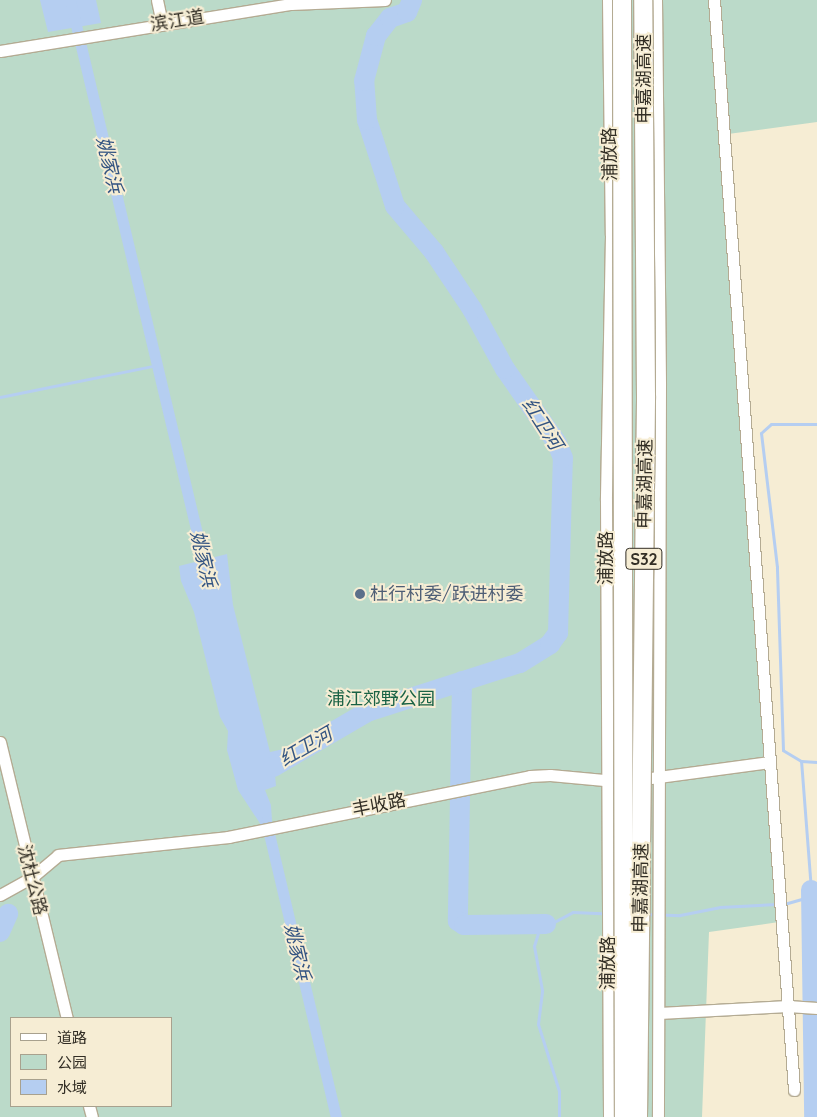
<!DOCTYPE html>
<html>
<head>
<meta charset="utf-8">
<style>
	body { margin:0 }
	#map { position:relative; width:817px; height:1117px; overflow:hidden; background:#f6edd4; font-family:Quicksand,"Noto Sans SC",sans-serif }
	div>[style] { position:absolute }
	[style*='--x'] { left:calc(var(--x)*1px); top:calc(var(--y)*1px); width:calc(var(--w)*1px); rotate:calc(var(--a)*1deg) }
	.green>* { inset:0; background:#bbdac9 }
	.water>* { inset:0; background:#b5cef1 }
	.stream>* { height:3px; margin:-1.5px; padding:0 1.5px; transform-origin:1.5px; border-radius:1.5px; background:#b5cef1 }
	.canal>* { height:11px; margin:-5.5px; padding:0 5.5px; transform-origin:5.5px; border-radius:5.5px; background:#b5cef1 }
	.river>* { height:20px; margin:-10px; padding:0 10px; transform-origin:10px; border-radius:10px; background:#b5cef1 }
	.roads { filter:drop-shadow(1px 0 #b4ab93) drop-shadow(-1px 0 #b4ab93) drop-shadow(0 1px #b4ab93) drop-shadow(0 -1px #b4ab93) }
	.minor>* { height:11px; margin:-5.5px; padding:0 5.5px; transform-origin:5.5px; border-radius:5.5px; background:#fff }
	.bridges { filter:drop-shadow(1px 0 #b4ab93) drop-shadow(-1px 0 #b4ab93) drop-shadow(0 1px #b4ab93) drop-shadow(0 -1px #b4ab93) }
	.highway-bridge>* { height:18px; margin:-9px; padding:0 9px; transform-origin:9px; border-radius:9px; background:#fff }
	.dots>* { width:14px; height:14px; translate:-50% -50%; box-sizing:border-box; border:2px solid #f6edd4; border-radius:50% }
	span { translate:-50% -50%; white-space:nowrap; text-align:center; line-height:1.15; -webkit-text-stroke:4px #f6edd4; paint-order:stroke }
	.shield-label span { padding:1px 4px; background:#f6edd4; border:1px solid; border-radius:4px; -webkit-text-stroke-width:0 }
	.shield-label { font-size:16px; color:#322e25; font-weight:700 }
	.street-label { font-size:18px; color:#322e25 }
	.service-label { font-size:18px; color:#4e5e75 }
	.left { translate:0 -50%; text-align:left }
	.park-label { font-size:18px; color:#196245 }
	.water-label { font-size:19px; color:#335482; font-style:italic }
	.legend { position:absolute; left:10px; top:1017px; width:162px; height:90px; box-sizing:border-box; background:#f6edd4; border:1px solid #a8a18e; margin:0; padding:6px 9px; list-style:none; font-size:15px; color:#322e25 }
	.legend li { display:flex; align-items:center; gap:10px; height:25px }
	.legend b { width:25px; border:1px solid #a8a18e }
</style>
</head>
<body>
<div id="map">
	<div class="green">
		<i style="clip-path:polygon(evenodd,0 0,817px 0,817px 122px,728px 134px,779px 922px,709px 932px,702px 1117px,0 1117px,0 0,11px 1018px,171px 1018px,171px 1106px,11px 1106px,11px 1018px)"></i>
	</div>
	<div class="water">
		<i style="clip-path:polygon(40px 0,96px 0,101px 23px,48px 32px)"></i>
		<i style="clip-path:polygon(227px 554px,233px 605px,270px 752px,293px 747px,299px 762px,275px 774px,276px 786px,265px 790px,271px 805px,272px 821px,261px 825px,238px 790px,227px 750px,228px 731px,220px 717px,194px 612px,181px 581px,179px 566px)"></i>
	</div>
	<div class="stream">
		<i style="--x:0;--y:397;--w:160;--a:-11.5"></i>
		<i style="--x:801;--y:761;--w:21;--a:-149"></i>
		<i style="--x:783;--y:750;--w:183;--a:-91.9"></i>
		<i style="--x:777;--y:567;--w:135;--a:-96.8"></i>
		<i style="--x:761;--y:433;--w:13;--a:-42"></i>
		<i style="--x:771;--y:424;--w:46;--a:0"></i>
		<i style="--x:784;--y:904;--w:22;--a:-16"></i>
		<i style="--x:805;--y:898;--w:10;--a:-53"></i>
		<i style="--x:811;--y:890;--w:129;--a:-94.4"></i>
		<i style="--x:801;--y:761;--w:16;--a:4"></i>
		<i style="--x:645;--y:914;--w:35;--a:2"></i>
		<i style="--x:680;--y:915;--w:41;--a:-11.3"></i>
		<i style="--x:720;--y:907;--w:57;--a:-3"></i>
		<i style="--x:559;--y:1117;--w:26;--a:-90"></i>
		<i style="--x:559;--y:1091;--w:70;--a:-107.4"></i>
		<i style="--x:538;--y:1024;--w:34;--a:-83"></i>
		<i style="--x:542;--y:990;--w:45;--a:-100.3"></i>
		<i style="--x:534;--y:946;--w:17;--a:-73"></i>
		<i style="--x:539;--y:930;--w:38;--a:-28"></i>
		<i style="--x:573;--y:912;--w:46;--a:2.5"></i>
	</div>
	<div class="canal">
		<i style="--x:70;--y:0;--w:591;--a:76.6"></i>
		<i style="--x:266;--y:821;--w:304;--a:76.7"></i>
	</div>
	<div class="river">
		<i style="--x:462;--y:681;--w:240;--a:91"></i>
		<i style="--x:458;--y:921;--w:7;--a:34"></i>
		<i style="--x:464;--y:925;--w:82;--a:-0.7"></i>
		<i style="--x:273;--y:767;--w:109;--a:-30.3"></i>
		<i style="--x:367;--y:712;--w:161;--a:-17.8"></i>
		<i style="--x:520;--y:663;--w:36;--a:-32"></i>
		<i style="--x:550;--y:644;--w:14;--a:-54"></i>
		<i style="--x:558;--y:633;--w:175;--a:-88.4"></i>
		<i style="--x:563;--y:458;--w:16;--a:-112"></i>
		<i style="--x:557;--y:443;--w:90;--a:-125.1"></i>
		<i style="--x:505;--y:369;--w:68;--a:-118.8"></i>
		<i style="--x:472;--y:309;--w:69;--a:-123.7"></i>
		<i style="--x:434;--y:252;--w:60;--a:-130.3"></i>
		<i style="--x:395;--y:206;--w:90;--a:-108"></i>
		<i style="--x:367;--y:120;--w:39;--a:-94"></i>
		<i style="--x:364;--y:81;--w:47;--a:-75.1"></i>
		<i style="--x:376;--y:36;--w:23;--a:-52"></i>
		<i style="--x:390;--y:18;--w:18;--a:-19"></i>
		<i style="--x:407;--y:12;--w:13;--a:-67"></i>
		<i style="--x:811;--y:890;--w:227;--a:89.2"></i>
		<i style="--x:0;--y:932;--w:20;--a:-66"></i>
	</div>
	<div class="roads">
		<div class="minor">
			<i style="--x:157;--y:0;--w:25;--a:78"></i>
			<i style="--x:608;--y:0;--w:235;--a:89.3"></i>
			<i style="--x:611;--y:235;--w:265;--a:91.1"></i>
			<i style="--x:606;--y:500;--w:617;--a:89.72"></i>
			<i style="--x:656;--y:0;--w:385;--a:89.4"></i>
			<i style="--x:660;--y:385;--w:732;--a:90.16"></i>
			<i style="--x:714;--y:0;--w:1093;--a:85.8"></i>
			<i style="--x:0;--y:51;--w:295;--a:-9.2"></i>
			<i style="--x:291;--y:4;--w:94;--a:-2.4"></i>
			<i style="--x:0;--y:742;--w:284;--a:76.4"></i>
			<i style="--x:636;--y:780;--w:135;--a:-7.7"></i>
			<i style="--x:0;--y:895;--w:35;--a:-29"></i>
			<i style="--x:31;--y:878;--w:35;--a:-40"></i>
			<i style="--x:58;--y:855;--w:171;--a:-6"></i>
			<i style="--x:228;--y:837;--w:308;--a:-11.4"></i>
			<i style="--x:530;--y:776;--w:20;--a:-3"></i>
			<i style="--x:550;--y:775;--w:65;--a:5.3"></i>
			<i style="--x:659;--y:1013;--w:129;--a:-3.1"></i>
			<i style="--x:788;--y:1006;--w:29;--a:4"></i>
			<i style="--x:89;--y:1106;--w:11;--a:75"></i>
		</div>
	</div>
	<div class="bridges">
		<div class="highway-bridge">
			<i style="--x:622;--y:0;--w:1117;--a:89.9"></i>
			<i style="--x:638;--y:1117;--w:721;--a:-89.36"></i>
			<i style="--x:646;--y:396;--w:396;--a:-90.4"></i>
		</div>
	</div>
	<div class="dots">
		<i style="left:360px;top:594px;background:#5c6f8a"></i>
	</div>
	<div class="shield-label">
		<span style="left:644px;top:559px">S32</span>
	</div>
	<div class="street-label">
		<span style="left:177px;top:21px;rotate:-9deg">滨江道</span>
		<span style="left:644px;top:79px;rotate:-90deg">申嘉湖高速</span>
		<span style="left:610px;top:154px;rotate:-91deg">浦放路</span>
		<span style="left:645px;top:484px;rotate:-89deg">申嘉湖高速</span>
		<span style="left:606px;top:558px;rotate:-90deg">浦放路</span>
		<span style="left:379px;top:805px;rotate:-11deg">丰收路</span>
		<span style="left:32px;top:880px;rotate:76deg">沈杜公路</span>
		<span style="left:641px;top:888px;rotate:-89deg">申嘉湖高速</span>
		<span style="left:608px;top:963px;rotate:-90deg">浦放路</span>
	</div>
	<div class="service-label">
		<span class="left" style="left:370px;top:594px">杜行村委/跃进村委</span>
	</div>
	<div class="park-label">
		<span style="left:381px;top:699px">浦江郊野公园</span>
	</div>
	<div class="water-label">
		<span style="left:109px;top:165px;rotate:77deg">姚家浜</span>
		<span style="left:542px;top:424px;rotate:57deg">红卫河</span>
		<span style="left:203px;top:559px;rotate:77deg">姚家浜</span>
		<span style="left:306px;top:747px;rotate:-30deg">红卫河</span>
		<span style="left:297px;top:952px;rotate:77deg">姚家浜</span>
	</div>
	<ul class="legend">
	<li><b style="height:6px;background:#fff"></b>道路</li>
	<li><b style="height:14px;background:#bbdac9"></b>公园</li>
	<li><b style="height:14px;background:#b5cef1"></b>水域</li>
	</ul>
</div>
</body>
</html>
